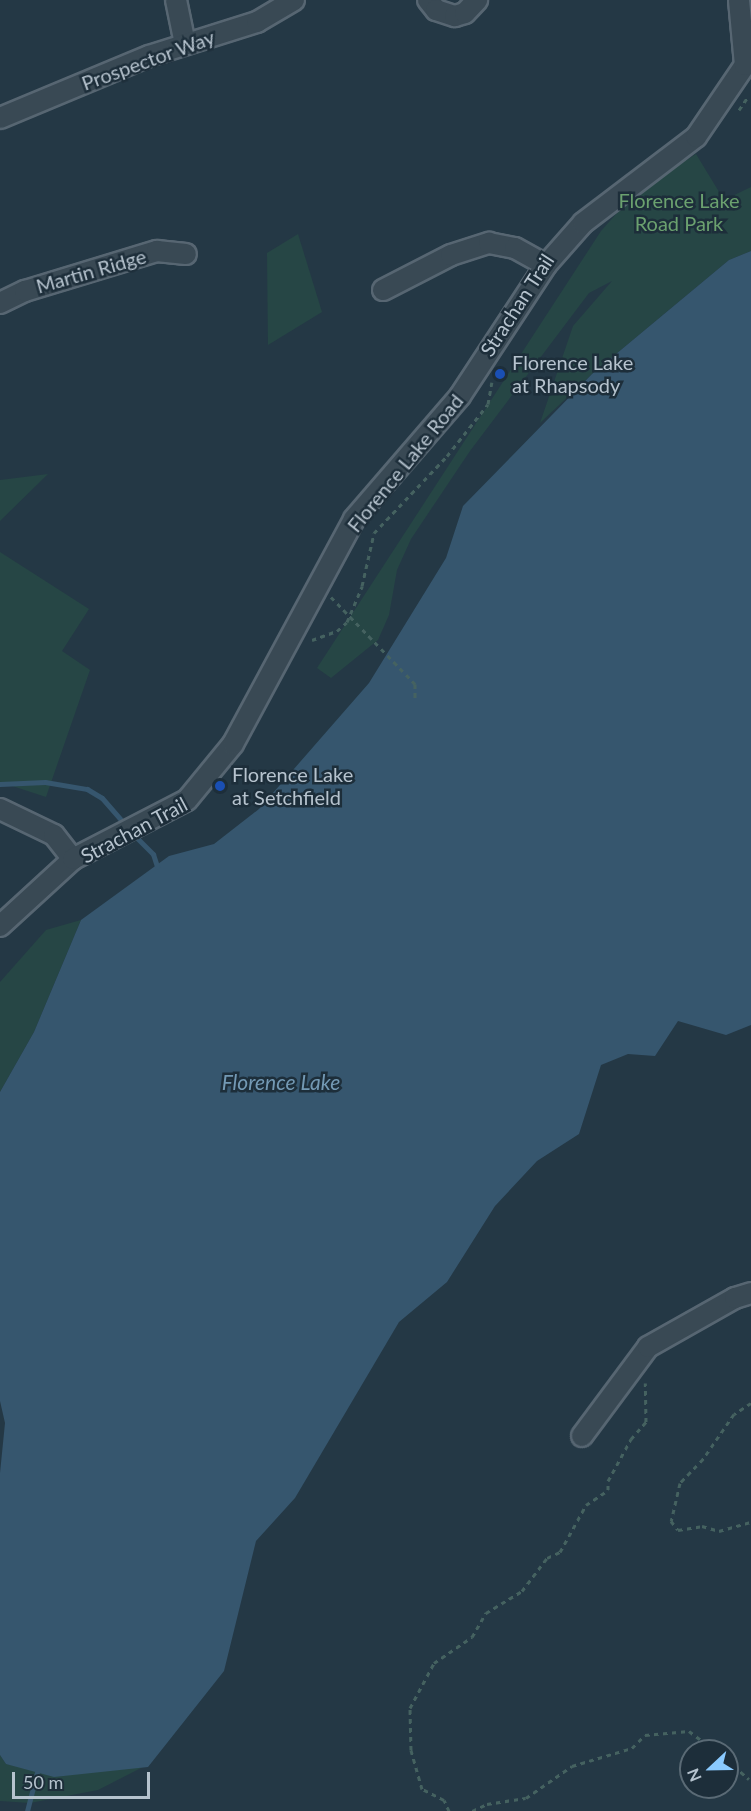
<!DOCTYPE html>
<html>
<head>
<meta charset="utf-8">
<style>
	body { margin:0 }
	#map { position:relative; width:751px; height:1811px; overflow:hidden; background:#243845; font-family:Lato,sans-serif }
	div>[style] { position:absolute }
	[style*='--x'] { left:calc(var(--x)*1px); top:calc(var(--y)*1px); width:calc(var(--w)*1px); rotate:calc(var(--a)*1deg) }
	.green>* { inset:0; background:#264645 }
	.water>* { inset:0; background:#36566e }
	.stream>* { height:5px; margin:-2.5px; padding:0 2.5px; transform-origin:2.5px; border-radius:2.5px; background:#36566e }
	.path>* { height:3px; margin-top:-1.5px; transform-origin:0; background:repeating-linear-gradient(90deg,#456260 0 4.5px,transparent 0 9px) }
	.roads { filter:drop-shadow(2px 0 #576672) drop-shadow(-2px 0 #576672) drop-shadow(0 2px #576672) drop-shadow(0 -2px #576672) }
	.minor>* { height:20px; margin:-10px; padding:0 10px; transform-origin:10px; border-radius:10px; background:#394954 }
	.dots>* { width:16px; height:16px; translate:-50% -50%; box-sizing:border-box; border:3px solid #1d2e3a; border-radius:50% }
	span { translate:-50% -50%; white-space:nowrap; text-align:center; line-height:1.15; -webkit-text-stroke:5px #1d2e3a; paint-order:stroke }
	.street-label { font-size:20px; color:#b6c3ce }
	.park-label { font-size:20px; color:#6ba16f }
	.poi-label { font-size:20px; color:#b6c3ce }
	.left { translate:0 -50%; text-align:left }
	.water-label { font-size:21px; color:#7399b4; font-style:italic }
	.north { position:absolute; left:679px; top:1739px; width:60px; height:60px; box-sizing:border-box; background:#1d2e3a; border:2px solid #5a6a75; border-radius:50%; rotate:248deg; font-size:16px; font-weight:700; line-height:24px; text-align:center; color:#b6c3ce }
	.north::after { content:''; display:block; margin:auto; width:21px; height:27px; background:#8acaff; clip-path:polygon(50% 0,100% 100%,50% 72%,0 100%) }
	.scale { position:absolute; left:12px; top:1772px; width:138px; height:27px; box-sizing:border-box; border:3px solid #b6c3ce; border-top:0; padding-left:8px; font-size:18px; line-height:21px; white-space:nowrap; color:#b6c3ce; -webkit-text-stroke:4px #1d2e3a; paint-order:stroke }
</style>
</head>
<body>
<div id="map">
	<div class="green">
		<i style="clip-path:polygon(696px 154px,724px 200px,751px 187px,751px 251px,729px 260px,592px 374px,540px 423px,573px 326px,612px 281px,589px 293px,470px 451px,411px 539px,397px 570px,389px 615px,378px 640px,331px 678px,317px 668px,601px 231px,633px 195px)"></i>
		<i style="clip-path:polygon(298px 234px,322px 312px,268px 345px,267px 253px)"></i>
		<i style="clip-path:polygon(48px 474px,0 521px,0 480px)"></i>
		<i style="clip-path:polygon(0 552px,89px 609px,62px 651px,90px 670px,46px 797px,0 782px)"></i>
		<i style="clip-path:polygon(81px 920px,34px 1032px,0 1092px,0 982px,46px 930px)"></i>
		<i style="clip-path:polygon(0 1755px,6px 1764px,100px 1770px,143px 1767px,98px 1790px,30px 1803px,0 1801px)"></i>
	</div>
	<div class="water">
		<i style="clip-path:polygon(751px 251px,751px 1025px,726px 1035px,678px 1021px,655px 1056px,628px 1054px,601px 1065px,579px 1134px,537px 1161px,495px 1206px,447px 1282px,399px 1322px,295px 1498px,256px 1541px,224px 1671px,148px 1767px,54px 1777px,6px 1764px,0 1755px,0 1473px,5px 1423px,0 1401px,0 1092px,34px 1032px,81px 920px,169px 856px,214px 844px,259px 809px,369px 683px,446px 558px,463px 506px,592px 374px,729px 260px)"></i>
	</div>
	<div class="stream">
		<i style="--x:0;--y:784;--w:45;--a:-2.5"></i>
		<i style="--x:45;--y:782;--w:43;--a:9.5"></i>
		<i style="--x:87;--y:789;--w:17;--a:31"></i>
		<i style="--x:102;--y:798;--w:37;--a:49"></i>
		<i style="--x:132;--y:833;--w:30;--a:45"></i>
		<i style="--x:153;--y:854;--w:13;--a:72"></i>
		<i style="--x:27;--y:1811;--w:40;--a:-75.6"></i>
	</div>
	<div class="path">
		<i style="--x:739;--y:110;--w:14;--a:-56"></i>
		<i style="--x:331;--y:597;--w:121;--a:46"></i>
		<i style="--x:415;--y:684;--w:15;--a:90"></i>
		<i style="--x:312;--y:640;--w:27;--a:-20"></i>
		<i style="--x:337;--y:631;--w:13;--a:-42"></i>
		<i style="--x:347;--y:622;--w:39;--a:-67"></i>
		<i style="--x:362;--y:586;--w:54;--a:-77.2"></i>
		<i style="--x:374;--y:533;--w:106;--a:-46.5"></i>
		<i style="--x:447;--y:456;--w:66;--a:-51.7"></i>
		<i style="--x:488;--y:404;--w:22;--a:-80"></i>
		<i style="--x:751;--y:1403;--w:20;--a:147"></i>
		<i style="--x:734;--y:1414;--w:55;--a:124.6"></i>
		<i style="--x:703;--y:1459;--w:33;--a:134"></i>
		<i style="--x:680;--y:1483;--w:39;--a:103"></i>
		<i style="--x:671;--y:1521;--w:11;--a:52"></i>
		<i style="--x:678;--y:1530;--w:24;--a:-9"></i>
		<i style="--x:702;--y:1526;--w:18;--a:16"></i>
		<i style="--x:719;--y:1531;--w:33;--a:-16"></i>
		<i style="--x:727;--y:1760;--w:29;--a:41"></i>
		<i style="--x:449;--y:1811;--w:12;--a:-114"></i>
		<i style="--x:444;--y:1800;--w:25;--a:-153"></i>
		<i style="--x:422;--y:1789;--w:41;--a:-105.8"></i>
		<i style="--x:411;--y:1750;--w:42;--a:-91.4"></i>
		<i style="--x:410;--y:1708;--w:51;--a:-61.9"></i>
		<i style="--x:434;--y:1663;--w:46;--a:-34.4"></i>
		<i style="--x:472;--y:1637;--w:28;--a:-60"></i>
		<i style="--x:486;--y:1613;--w:42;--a:-31.4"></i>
		<i style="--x:522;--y:1591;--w:41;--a:-52.9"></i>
		<i style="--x:547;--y:1558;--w:14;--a:-25"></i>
		<i style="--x:560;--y:1552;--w:54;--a:-61"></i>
		<i style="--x:586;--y:1505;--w:27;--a:-34"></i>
		<i style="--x:608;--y:1490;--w:9;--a:-90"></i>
		<i style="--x:608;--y:1481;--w:48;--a:-61.3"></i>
		<i style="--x:631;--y:1439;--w:23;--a:-49"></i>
		<i style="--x:646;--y:1422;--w:39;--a:-91"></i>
		<i style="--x:472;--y:1811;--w:17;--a:-25"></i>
		<i style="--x:487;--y:1804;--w:39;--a:-9"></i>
		<i style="--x:526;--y:1798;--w:56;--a:-34.8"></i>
		<i style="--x:572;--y:1766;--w:63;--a:-16.7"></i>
		<i style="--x:632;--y:1748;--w:18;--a:-45"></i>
		<i style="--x:645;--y:1735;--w:44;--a:-5.2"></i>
		<i style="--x:689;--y:1731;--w:34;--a:37"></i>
	</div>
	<div class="roads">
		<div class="minor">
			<i style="--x:176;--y:0;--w:45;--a:78.4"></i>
			<i style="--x:428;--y:0;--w:13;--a:51"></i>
			<i style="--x:436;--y:10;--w:20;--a:18"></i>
			<i style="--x:455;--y:16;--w:10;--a:-17"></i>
			<i style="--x:465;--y:13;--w:18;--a:-47"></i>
			<i style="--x:0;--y:118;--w:161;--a:-22.6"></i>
			<i style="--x:149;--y:56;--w:113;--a:-17.5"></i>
			<i style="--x:257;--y:22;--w:43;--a:-30.7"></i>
			<i style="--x:383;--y:290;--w:76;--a:-27.2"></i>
			<i style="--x:451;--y:255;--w:40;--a:-18"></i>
			<i style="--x:489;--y:243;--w:26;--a:11"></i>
			<i style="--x:515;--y:248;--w:35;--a:29"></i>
			<i style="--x:0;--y:303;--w:28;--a:-26"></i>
			<i style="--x:25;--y:291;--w:138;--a:-16.9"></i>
			<i style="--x:157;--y:251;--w:29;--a:6"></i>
			<i style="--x:0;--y:809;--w:60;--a:25.7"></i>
			<i style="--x:54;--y:835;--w:31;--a:52"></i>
			<i style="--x:0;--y:926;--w:99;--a:-42.5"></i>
			<i style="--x:73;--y:859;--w:128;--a:-27.4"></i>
			<i style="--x:187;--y:800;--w:72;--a:-50.6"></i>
			<i style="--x:233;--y:744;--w:255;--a:-61.7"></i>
			<i style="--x:354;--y:519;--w:162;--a:-49.2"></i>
			<i style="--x:460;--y:396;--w:157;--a:-56.7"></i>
			<i style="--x:546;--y:265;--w:56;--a:-48.6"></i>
			<i style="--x:583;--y:223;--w:142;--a:-37.3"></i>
			<i style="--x:696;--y:137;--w:87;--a:-55.8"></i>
			<i style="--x:745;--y:65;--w:65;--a:-95.3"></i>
			<i style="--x:582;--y:1436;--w:111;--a:-53.4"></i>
			<i style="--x:648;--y:1347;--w:100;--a:-29.4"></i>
			<i style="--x:735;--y:1298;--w:17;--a:-17"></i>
		</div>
	</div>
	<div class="dots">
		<i style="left:500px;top:374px;background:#1a4fb4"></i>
		<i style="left:220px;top:786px;background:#1a4fb4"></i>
	</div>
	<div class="street-label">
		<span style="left:148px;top:60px;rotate:-20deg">Prospector Way</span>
		<span style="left:91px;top:271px;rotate:-16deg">Martin Ridge</span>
		<span style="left:517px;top:305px;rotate:-57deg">Strachan Trail</span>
		<span style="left:405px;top:463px;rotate:-51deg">Florence Lake Road</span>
		<span style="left:134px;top:830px;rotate:-28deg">Strachan Trail</span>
	</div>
	<div class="park-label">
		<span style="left:679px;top:212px">Florence Lake<br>Road Park</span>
	</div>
	<div class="poi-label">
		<span class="left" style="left:512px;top:374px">Florence Lake<br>at Rhapsody</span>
		<span class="left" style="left:232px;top:786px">Florence Lake<br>at Setchfield</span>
	</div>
	<div class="water-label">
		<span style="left:281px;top:1082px">Florence Lake</span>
	</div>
	<div class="north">N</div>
	<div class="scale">50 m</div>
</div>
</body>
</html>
